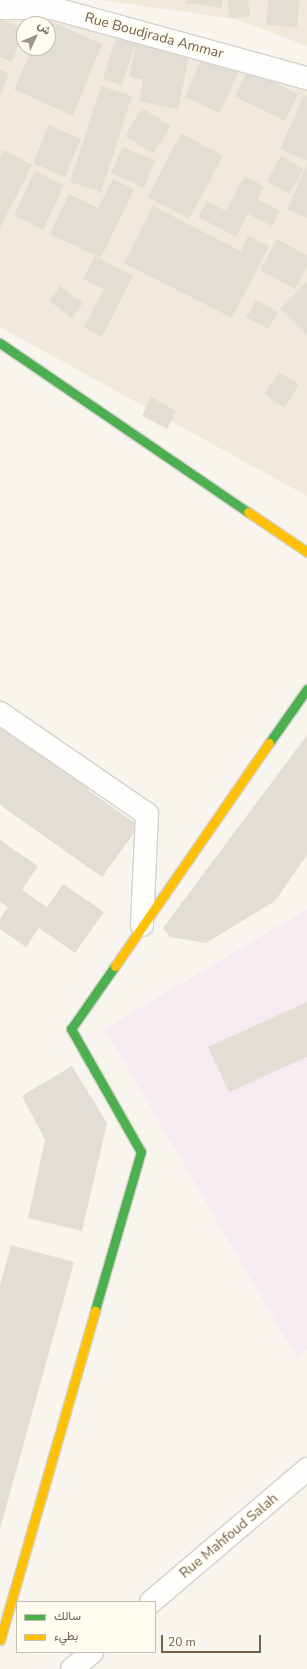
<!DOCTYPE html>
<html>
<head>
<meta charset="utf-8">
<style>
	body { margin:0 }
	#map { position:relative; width:307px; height:1669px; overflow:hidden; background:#f7f5ed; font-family:"Nunito Sans",Vazirmatn,sans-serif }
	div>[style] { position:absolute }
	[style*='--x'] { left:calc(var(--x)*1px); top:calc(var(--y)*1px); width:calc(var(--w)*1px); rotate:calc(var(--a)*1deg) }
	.residential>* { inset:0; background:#efeadb }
	.education>* { inset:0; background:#f5ecf2 }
	.building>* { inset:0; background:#e3ded4 }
	.roads { filter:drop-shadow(1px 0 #d6d2cb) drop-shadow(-1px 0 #d6d2cb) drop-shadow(0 1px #d6d2cb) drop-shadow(0 -1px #d6d2cb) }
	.street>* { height:22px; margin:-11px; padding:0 11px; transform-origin:11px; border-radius:11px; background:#fefefc }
	.fast>* { height:9px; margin:-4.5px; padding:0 4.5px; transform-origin:4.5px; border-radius:4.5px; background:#4caf50 }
	.slow>* { height:9px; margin:-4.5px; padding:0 4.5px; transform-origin:4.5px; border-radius:4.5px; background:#ffc107 }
	span { translate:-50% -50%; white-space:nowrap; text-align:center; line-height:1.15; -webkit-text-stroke:4px #fefbef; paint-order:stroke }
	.street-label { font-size:14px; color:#73624e }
	.legend { position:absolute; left:16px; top:1601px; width:140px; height:52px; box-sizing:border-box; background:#fefbef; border:1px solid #c6beaf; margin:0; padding:5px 7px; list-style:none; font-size:12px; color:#73624e }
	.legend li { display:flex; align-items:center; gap:8px; height:20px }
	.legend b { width:20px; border:1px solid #c6beaf }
	.north { position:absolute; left:16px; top:16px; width:40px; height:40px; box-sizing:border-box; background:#fefbef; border:1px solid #c6beaf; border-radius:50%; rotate:46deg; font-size:11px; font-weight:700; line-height:16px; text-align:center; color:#73624e }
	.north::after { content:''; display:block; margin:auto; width:14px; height:18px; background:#a19586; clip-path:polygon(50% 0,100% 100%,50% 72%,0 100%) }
	.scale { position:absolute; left:161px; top:1635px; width:100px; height:18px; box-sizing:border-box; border:2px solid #73624e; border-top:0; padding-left:5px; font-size:12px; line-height:14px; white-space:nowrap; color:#73624e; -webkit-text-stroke:3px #fefbef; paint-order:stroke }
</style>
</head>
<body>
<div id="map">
	<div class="residential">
		<i style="clip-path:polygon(evenodd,0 0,307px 73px,307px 496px,0 327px,0 0,24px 24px,48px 24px,48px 48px,24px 48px,24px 24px)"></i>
		<i style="clip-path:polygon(100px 0,307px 0,307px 46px,235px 19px)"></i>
	</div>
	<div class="education">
		<i style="clip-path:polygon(307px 909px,307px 1350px,297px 1358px,105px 1029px)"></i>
	</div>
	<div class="building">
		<i style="clip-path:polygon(187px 0,223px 0,222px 8px,186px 3px)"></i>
		<i style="clip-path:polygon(227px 0,248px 0,250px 16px,230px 18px)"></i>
		<i style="clip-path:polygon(268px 0,299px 0,297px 27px,266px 25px)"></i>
		<i style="clip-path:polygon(0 19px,24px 29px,12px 62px,0 57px)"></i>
		<i style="clip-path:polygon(46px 19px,102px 44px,73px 116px,14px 89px,33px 48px,48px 48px,48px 24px,44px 24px)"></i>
		<i style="clip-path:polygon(116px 36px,136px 42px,122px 85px,103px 79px)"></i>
		<i style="clip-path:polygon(136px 44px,189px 56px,178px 109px,139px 101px,143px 80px,129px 77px)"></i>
		<i style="clip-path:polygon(204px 53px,240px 69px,220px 113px,185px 97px)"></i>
		<i style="clip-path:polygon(248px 69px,298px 94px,285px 121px,235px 97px)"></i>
		<i style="clip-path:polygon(0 70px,9px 73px,0 96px)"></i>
		<i style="clip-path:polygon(101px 86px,132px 96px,101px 192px,70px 182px)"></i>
		<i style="clip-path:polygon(304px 95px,307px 96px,307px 161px,280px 149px)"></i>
		<i style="clip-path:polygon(142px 108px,171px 126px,153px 154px,125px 136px)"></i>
		<i style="clip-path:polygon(49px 125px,81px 139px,65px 177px,33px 163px)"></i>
		<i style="clip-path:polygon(181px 133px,223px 156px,189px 219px,148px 197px)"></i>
		<i style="clip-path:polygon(123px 147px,155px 161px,144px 188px,111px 173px)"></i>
		<i style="clip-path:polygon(4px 150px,32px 165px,0 228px,0 158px)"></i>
		<i style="clip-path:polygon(281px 156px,304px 169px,289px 194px,267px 181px)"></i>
		<i style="clip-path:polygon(307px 165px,307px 218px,287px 209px)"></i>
		<i style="clip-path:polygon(35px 171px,64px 185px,43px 230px,14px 215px)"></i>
		<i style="clip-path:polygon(244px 176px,264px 186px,257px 199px,280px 211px,272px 226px,248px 214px,236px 237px,198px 217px,207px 201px,226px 211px)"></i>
		<i style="clip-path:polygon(113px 179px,134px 189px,101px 258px,50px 234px,69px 194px,98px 208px)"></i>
		<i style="clip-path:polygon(153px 206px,241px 251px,248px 236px,269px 246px,232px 318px,124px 263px)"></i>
		<i style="clip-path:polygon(277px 239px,307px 255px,307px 267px,295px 289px,260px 270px)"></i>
		<i style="clip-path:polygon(95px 256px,133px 276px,102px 337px,84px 327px,104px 289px,83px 279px)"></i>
		<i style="clip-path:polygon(307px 282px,307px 336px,280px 309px)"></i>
		<i style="clip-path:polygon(60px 286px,83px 303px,72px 318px,49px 301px)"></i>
		<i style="clip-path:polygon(256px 300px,278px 312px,268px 329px,246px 317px)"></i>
		<i style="clip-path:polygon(279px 372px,299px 385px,284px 408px,264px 394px)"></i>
		<i style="clip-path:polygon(151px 397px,176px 411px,167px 429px,142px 416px)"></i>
		<i style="clip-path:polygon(0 723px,95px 781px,88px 790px,139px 826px,102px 877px,0 805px)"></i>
		<i style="clip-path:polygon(307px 735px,307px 855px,275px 901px,206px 943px,170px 937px,163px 928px)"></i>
		<i style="clip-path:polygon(0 840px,38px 866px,22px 890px,47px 907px,63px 884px,104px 912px,75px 953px,39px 928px,26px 947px,0 929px,0 919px,8px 907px,0 902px)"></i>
		<i style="clip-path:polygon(307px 1002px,307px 1057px,229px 1092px,208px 1047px)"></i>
		<i style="clip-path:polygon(72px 1066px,107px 1123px,82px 1231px,28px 1218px,45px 1140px,22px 1096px)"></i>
		<i style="clip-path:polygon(11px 1245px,74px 1262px,0 1529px,0 1286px)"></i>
	</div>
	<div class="roads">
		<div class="street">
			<i style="--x:0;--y:8;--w:52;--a:0"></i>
			<i style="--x:52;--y:8;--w:264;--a:15.4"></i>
			<i style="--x:0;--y:713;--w:178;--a:34.5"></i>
			<i style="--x:147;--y:814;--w:111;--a:92.6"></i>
			<i style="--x:151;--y:1602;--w:205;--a:-40.4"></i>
			<i style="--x:72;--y:1669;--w:26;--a:-40"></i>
		</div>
		<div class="fast">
			<i style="--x:0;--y:343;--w:300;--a:34.3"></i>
			<i style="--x:269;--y:743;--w:66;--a:-54.9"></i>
			<i style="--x:95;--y:1310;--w:165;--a:-73.8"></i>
			<i style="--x:141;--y:1152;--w:142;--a:-119.6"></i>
			<i style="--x:71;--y:1029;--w:77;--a:-55.1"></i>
		</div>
		<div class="slow">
			<i style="--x:248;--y:512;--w:71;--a:34.1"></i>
			<i style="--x:115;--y:966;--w:271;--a:-55.4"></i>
			<i style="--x:0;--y:1640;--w:343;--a:-73.9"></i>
		</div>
	</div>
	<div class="street-label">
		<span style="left:154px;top:36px;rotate:15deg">Rue Boudjrada Ammar</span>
		<span style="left:229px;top:1536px;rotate:-40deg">Rue Mahfoud Salah</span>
	</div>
	<ul class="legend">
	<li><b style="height:5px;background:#4caf50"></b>سالك</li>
	<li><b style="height:5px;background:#ffc107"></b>بطيء</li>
	</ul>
	<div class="north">ش</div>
	<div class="scale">20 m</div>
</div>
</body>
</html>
